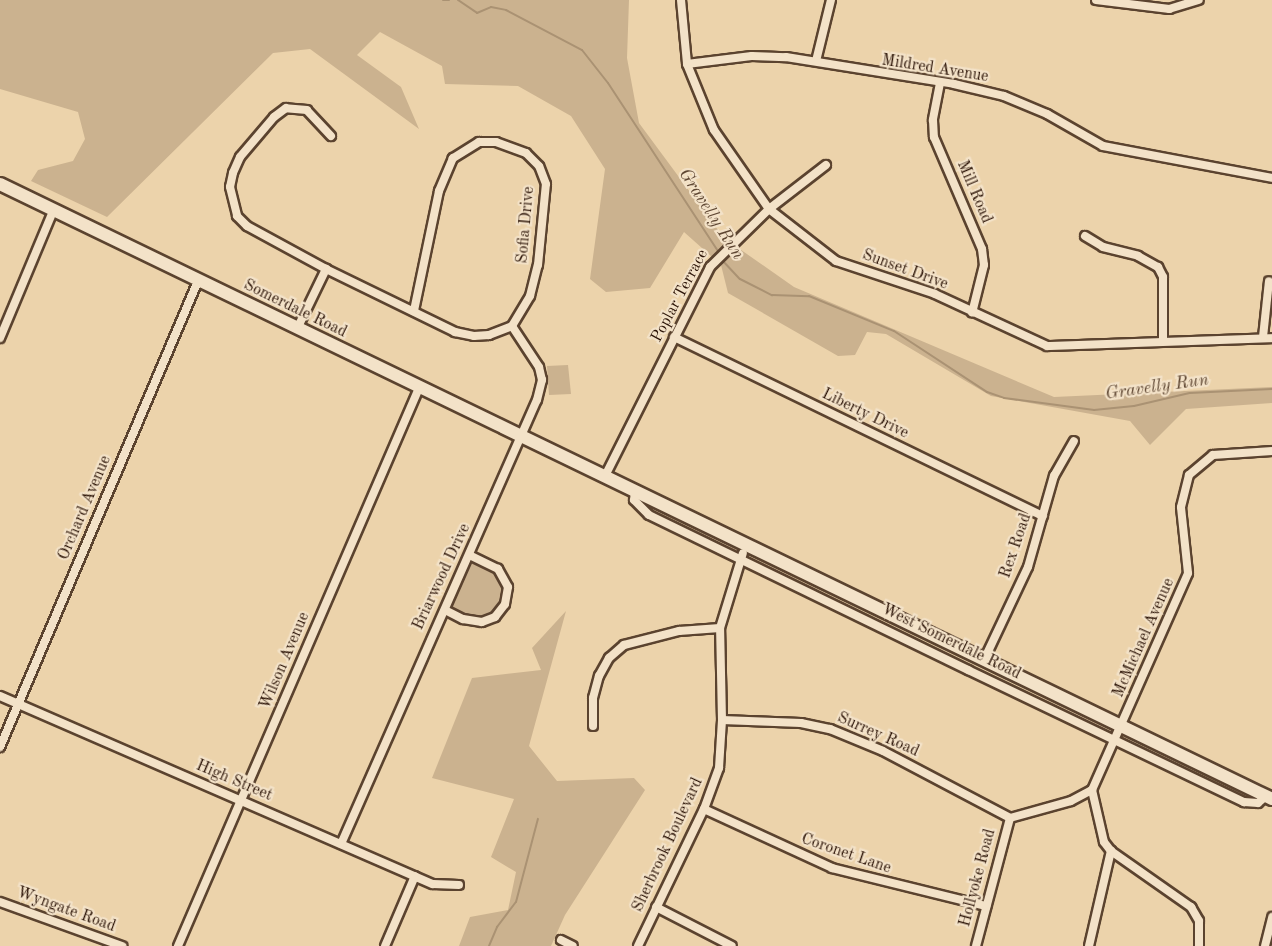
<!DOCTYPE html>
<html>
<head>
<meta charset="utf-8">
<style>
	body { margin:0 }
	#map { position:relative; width:1272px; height:946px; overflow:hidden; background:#ecd3ab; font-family:"Old Standard TT",serif }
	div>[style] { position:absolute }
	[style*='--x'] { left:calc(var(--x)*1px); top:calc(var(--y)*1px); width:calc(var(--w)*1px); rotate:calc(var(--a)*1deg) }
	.green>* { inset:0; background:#cbb28f }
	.stream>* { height:2px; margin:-1px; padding:0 1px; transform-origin:1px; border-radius:1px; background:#aa9273 }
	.roads { filter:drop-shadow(2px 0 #5b432f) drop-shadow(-2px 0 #5b432f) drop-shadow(0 2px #5b432f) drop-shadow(0 -2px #5b432f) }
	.minor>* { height:8px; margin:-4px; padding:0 4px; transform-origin:4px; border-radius:4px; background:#f3e2c8 }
	.secondary>* { height:12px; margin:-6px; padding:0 6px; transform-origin:6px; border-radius:6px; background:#f3e2c8 }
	span { translate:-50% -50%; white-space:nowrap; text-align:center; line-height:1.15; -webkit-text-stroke:4.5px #f3e2c8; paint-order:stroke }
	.street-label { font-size:16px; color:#2b1306 }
	.water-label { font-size:18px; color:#5e4632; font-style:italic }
</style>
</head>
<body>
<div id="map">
	<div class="green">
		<i style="clip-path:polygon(0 0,629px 0,627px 58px,639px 123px,724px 238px,794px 287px,1054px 397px,1272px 387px,1272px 403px,1186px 409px,1150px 445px,1130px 421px,991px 396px,886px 334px,867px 332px,855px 355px,838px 356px,728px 293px,721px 265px,684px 232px,650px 288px,606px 292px,590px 279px,605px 169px,571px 116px,518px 86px,445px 84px,442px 66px,380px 32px,357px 55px,401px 87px,419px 129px,310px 49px,273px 53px,107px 217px,31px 181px,38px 170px,73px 161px,85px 139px,78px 112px,0 89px)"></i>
		<i style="clip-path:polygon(568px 365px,571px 394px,549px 395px,547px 366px)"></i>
		<i style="clip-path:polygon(469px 555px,491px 565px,506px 579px,505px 604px,482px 622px,445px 610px)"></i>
		<i style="clip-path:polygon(566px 611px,529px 746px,557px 781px,634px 778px,645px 790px,565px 915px,551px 946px,440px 946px,459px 946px,470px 917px,508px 910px,516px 872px,491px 857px,514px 799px,432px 778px,472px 678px,541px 670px,532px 648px)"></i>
	</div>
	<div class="stream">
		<i style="--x:443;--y:0;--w:6;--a:0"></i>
		<i style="--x:458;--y:0;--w:23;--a:34"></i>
		<i style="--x:477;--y:13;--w:15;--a:-23"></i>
		<i style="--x:491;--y:7;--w:15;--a:11"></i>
		<i style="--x:506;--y:10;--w:86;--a:27.8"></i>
		<i style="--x:582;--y:50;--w:42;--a:51.8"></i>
		<i style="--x:608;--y:83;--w:204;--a:56.8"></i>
		<i style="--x:722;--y:260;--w:26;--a:47"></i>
		<i style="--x:740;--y:279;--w:36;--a:27"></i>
		<i style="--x:772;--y:295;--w:37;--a:2"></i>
		<i style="--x:809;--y:296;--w:92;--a:22.4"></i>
		<i style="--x:894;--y:331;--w:111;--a:33.3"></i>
		<i style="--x:987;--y:392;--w:18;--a:19"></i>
		<i style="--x:1004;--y:398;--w:91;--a:7.6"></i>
		<i style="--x:1094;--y:410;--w:40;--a:-5.7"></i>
		<i style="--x:1134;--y:406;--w:57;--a:-13.1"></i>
		<i style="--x:1190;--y:393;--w:82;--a:-2.8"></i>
		<i style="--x:489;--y:946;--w:21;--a:-67"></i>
		<i style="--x:497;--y:927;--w:31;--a:-53"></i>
		<i style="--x:516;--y:902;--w:86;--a:-75.2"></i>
	</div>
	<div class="roads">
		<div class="minor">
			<i style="--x:681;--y:0;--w:64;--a:84.6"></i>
			<i style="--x:687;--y:64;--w:71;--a:67.8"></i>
			<i style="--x:714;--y:130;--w:96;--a:55.2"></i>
			<i style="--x:769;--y:209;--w:85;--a:37.8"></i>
			<i style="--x:836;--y:261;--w:104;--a:18.4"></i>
			<i style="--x:935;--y:294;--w:123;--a:24.9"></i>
			<i style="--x:1047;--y:346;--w:225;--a:-2"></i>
			<i style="--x:1096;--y:0;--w:74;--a:7"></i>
			<i style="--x:1169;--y:9;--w:31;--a:-17"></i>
			<i style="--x:816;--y:61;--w:63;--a:-76.2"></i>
			<i style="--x:687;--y:64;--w:65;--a:-7"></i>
			<i style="--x:752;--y:56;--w:34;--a:2"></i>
			<i style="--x:786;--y:57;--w:170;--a:9.1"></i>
			<i style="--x:954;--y:84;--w:51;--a:13.5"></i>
			<i style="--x:1004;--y:96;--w:47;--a:22.7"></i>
			<i style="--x:1047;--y:114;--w:64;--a:29.7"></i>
			<i style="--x:1103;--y:146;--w:172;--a:10.7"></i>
			<i style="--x:940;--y:83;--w:38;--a:101"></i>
			<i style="--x:933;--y:120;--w:17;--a:87"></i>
			<i style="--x:934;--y:137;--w:122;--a:66.8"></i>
			<i style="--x:982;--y:249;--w:16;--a:83"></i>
			<i style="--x:984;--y:265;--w:49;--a:104"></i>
			<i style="--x:331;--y:136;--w:35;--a:-133"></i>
			<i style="--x:307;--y:110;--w:21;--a:-175"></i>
			<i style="--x:286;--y:108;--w:15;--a:143"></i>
			<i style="--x:274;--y:117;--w:52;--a:130.4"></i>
			<i style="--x:240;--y:157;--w:17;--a:114"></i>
			<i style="--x:233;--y:173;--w:14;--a:102"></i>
			<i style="--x:230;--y:187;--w:30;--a:76"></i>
			<i style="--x:237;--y:216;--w:14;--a:45"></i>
			<i style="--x:247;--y:226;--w:90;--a:28.6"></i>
			<i style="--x:326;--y:269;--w:144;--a:26"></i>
			<i style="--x:455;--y:332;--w:19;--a:12"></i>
			<i style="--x:474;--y:336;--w:15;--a:-4"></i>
			<i style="--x:489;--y:335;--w:25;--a:-21"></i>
			<i style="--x:512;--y:326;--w:35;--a:-59"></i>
			<i style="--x:530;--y:296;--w:32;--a:-76"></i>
			<i style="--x:538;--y:265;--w:81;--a:-84.4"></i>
			<i style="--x:546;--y:184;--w:19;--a:-111"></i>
			<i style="--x:539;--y:166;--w:18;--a:-135"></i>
			<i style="--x:526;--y:153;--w:32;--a:-160"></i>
			<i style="--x:496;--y:142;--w:17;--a:180"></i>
			<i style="--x:479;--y:142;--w:31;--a:148"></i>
			<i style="--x:453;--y:158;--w:36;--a:113"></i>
			<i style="--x:439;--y:191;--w:123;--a:101.8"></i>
			<i style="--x:1085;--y:236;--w:21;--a:31"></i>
			<i style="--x:1103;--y:247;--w:36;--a:14"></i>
			<i style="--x:1138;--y:256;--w:23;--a:29"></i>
			<i style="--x:1158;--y:267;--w:11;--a:63"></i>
			<i style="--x:1163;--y:277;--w:64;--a:90"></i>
			<i style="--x:297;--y:329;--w:67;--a:-64.2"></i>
			<i style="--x:674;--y:337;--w:410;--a:25.9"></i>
			<i style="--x:1263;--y:337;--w:56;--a:-83.9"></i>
			<i style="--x:0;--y:338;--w:138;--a:-67.3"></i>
			<i style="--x:605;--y:476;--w:234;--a:-63.3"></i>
			<i style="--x:710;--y:267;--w:83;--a:-44.5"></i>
			<i style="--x:769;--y:209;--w:72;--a:-37.7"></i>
			<i style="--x:635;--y:491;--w:9;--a:96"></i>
			<i style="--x:634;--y:500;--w:21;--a:45"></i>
			<i style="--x:649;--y:515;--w:355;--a:25.9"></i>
			<i style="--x:968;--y:670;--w:306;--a:25.6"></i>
			<i style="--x:1244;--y:802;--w:14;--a:4"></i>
			<i style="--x:1258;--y:803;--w:11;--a:-41"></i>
			<i style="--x:445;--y:610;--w:20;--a:27"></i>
			<i style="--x:463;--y:619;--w:19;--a:9"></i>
			<i style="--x:482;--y:622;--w:14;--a:-21"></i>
			<i style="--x:495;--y:617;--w:16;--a:-52"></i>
			<i style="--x:505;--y:604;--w:17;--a:-80"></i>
			<i style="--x:508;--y:587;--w:21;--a:-119"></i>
			<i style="--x:498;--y:569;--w:32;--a:-154"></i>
			<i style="--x:984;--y:660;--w:103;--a:-64.7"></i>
			<i style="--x:1028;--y:567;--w:95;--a:-74.1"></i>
			<i style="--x:1054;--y:476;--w:40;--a:-60.3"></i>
			<i style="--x:0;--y:696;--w:472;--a:23.5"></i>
			<i style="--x:433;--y:884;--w:26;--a:2"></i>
			<i style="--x:722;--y:720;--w:79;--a:2.2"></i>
			<i style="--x:801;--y:723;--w:30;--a:12"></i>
			<i style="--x:830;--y:729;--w:57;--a:22.5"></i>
			<i style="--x:883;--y:751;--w:144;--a:27.8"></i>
			<i style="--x:593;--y:726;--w:28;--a:-90"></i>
			<i style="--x:593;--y:698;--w:23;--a:-75"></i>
			<i style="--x:599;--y:676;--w:21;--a:-61"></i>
			<i style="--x:609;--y:658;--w:20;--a:-41"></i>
			<i style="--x:624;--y:645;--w:57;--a:-14.3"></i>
			<i style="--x:679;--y:631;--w:41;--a:-4.2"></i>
			<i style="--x:0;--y:747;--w:506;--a:-66.98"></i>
			<i style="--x:1092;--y:790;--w:53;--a:77"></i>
			<i style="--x:1104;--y:842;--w:11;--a:52"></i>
			<i style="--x:1111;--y:851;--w:98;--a:35"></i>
			<i style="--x:1191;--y:907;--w:16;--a:60"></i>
			<i style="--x:1199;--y:921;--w:25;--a:90"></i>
			<i style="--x:704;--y:809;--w:141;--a:24.7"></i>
			<i style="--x:832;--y:868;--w:159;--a:13.9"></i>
			<i style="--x:1010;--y:818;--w:63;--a:-15.6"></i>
			<i style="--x:1071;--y:801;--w:24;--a:-28"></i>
			<i style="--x:1092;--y:790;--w:237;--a:-66.1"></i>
			<i style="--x:1188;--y:573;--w:66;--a:-96.1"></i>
			<i style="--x:1181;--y:507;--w:33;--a:-76"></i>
			<i style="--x:1189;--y:475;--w:31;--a:-40"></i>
			<i style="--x:1213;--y:455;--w:59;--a:-3.9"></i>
			<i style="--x:341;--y:844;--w:485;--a:-66.2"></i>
			<i style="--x:537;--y:400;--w:21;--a:-76"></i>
			<i style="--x:542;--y:380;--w:13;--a:-103"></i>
			<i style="--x:539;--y:367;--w:49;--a:-123.4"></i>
			<i style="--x:0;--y:902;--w:130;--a:19.8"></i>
			<i style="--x:656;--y:907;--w:85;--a:27.2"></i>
			<i style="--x:561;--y:940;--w:13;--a:27"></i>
			<i style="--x:178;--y:946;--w:608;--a:-66.64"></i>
			<i style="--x:385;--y:946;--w:76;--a:-66.8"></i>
			<i style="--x:638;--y:946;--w:152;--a:-64.3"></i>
			<i style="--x:704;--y:809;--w:44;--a:-69.9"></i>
			<i style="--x:719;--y:768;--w:48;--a:-86.4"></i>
			<i style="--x:722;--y:720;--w:92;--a:-91.2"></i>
			<i style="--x:720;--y:628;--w:78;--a:-73"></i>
			<i style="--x:976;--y:946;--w:132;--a:-75.1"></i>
			<i style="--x:1089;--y:946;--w:98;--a:-77"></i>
			<i style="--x:1265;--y:946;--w:30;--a:-76"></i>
		</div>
		<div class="secondary">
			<i style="--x:0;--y:184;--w:1413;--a:25.8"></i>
		</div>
	</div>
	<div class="street-label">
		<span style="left:935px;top:69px;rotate:9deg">Mildred Avenue</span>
		<span style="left:974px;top:192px;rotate:67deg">Mill Road</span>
		<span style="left:526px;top:225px;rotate:-85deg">Sofia Drive</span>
		<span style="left:905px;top:270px;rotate:20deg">Sunset Drive</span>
		<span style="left:680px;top:296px;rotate:-62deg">Poplar Terrace</span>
		<span style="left:295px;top:309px;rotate:26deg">Somerdale Road</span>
		<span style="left:865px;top:414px;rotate:26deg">Liberty Drive</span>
		<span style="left:85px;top:508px;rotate:-67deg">Orchard Avenue</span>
		<span style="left:1016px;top:546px;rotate:-71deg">Rex Road</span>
		<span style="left:442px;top:577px;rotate:-65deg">Briarwood Drive</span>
		<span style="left:1144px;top:638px;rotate:-66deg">McMichael Avenue</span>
		<span style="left:951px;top:642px;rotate:26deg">West Somerdale Road</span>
		<span style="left:285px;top:661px;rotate:-67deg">Wilson Avenue</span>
		<span style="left:878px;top:735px;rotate:24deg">Surrey Road</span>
		<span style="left:234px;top:781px;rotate:23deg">High Street</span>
		<span style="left:668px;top:845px;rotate:-65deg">Sherbrook Boulevard</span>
		<span style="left:846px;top:854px;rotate:19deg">Coronet Lane</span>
		<span style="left:978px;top:878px;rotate:-75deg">Hollyoke Road</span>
		<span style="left:66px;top:910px;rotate:20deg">Wyngate Road</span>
	</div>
	<div class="water-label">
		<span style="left:711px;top:214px;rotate:57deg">Gravelly Run</span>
		<span style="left:1157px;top:387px;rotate:-8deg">Gravelly Run</span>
	</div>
</div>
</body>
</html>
